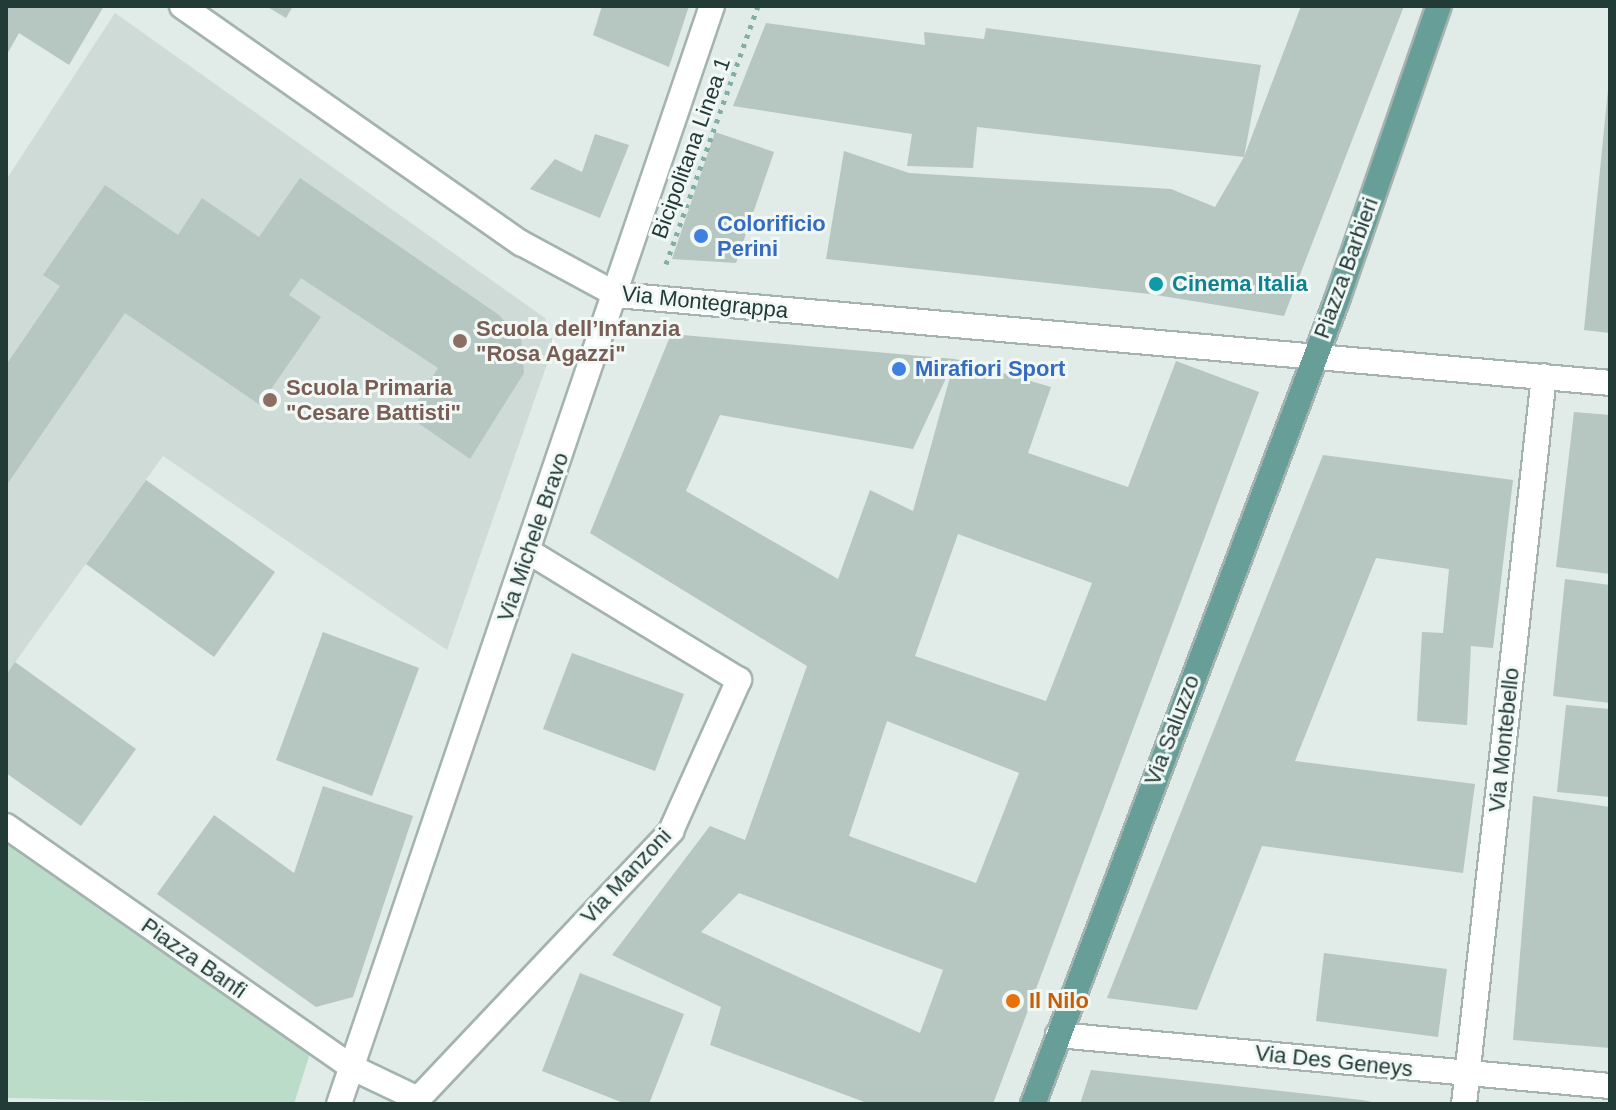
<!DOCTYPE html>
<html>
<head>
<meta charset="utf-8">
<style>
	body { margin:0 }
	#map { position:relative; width:1616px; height:1110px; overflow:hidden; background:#e1ebe8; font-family:Helvetica,sans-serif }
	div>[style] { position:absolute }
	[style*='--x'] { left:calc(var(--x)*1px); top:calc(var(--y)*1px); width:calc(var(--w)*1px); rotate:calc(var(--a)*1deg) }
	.built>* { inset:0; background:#cfdbd7 }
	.green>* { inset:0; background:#badcc8 }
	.building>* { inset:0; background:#b6c6c1 }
	.path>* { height:5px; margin-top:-2.5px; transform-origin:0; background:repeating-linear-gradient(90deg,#82aea6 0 4px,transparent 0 10px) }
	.roads { filter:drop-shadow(2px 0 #a4b3af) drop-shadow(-2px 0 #a4b3af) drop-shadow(0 2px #a4b3af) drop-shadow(0 -2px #a4b3af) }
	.minor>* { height:24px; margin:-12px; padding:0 12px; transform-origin:12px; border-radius:12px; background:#fff }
	.major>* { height:24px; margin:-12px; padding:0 12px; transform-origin:12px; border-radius:12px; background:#679f98 }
	.dots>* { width:22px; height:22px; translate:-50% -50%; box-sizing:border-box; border:4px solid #f1f8f5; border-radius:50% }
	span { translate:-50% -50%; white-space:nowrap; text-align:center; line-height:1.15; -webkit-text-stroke:6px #f1f8f5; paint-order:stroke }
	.street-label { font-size:22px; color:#223b37 }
	.shop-label { font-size:22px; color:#366cbe; font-weight:700 }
	.left { translate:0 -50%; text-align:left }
	.culture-label { font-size:22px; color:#0d838f; font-weight:700 }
	.education-label { font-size:22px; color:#785e54; font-weight:700 }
	.food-label { font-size:22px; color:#c56008; font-weight:700 }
	.frame { position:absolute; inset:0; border:8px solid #223b37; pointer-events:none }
</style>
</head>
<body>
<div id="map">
	<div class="built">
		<i style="clip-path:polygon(115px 13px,545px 318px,554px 344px,447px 650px,163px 456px,6px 675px,6px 180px)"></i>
	</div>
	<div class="green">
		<i style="clip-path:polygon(6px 840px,310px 1053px,294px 1104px,6px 1098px)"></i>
	</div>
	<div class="building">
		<i style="clip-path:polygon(6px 6px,104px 6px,69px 65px,19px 33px,6px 56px)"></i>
		<i style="clip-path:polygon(266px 6px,293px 6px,286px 18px)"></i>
		<i style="clip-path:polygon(602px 6px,689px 6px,669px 67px,593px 35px)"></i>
		<i style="clip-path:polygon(1301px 6px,1404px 6px,1284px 316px,1150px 294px,826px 259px,844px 151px,909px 173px,1171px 189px,1215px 207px,1244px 157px,977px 127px,973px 168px,907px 166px,912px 134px,733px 106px,766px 23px,925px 45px,924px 32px,984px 39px,986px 28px,1261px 65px,1244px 157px)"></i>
		<i style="clip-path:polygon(1608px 90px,1610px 90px,1610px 333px,1584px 330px)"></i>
		<i style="clip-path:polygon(715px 132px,774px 152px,736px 263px,672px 259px)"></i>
		<i style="clip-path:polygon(595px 134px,629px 145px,600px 218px,530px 189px,555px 159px,582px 172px)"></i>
		<i style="clip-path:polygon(300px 178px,499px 315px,521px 339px,524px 373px,470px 459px,408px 416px,438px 368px,301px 278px,289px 295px,321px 317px,260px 405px,125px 313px,6px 486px,6px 365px,60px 286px,43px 275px,105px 185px,178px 235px,202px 198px,259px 237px)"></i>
		<i style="clip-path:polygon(evenodd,671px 334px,955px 359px,1051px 387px,1028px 453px,1128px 487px,1176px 361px,1259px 392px,993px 1104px,870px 1104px,710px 1045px,721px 1007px,612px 955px,710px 826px,745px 840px,807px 666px,590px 533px,671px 334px,955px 359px,913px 511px,870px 490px,838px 579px,686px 491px,720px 415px,913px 449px,955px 359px,671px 334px,958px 534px,1092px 583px,1046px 701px,915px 656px,958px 534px,671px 334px,887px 721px,1019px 773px,976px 883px,849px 836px,887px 721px,671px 334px,739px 893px,943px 970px,920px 1033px,701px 932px,739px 893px)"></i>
		<i style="clip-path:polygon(1574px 412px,1610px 415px,1610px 574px,1556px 567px)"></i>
		<i style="clip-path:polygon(1323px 455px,1513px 480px,1493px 648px,1471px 646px,1467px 725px,1417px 721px,1422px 632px,1443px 633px,1449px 569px,1376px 558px,1295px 761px,1475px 784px,1463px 873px,1262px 846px,1197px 1010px,1107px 998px)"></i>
		<i style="clip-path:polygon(146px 480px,275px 572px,214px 657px,86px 564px)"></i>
		<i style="clip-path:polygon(1565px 579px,1610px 585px,1610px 703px,1553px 696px)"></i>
		<i style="clip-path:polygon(323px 632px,419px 668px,372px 796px,276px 760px)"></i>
		<i style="clip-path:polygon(572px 653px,684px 694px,655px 771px,543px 729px)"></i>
		<i style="clip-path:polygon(15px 662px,136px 749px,81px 826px,6px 773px,6px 675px)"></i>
		<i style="clip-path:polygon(1566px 705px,1610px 709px,1610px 797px,1557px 792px)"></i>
		<i style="clip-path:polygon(323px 786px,413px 816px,353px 997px,316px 1007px,157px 894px,214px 815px,294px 873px)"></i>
		<i style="clip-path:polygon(1533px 796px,1610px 807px,1610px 1048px,1513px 1040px)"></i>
		<i style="clip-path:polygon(1324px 953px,1447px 969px,1438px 1037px,1316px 1021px)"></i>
		<i style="clip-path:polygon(580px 973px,684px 1014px,649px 1104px,626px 1104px,542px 1071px)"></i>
		<i style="clip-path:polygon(1091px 1070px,1362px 1100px,1382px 1104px,1080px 1104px)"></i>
	</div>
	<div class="path">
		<i style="--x:666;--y:264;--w:274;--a:-70.4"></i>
	</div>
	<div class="roads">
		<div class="minor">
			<i style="--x:182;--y:6;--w:414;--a:35"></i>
			<i style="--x:521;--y:243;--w:109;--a:28.4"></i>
			<i style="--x:617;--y:295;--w:997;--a:5.06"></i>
			<i style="--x:6;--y:826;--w:421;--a:34.9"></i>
			<i style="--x:351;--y:1067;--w:74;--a:25.5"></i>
			<i style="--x:418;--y:1099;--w:369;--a:-46.6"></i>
			<i style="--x:671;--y:831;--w:166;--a:-65.8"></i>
			<i style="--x:739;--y:680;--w:247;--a:-148.6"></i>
			<i style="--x:1058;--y:1035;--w:554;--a:5.28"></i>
			<i style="--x:339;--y:1104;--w:1160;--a:-71.24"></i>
			<i style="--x:1464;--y:1104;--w:732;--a:-83.73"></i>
		</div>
		<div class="major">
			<i style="--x:1033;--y:1104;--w:860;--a:-69.29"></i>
			<i style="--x:1337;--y:300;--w:311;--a:-70.9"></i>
		</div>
	</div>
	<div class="dots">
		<i style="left:701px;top:236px;background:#3f7fe0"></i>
		<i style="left:1156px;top:284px;background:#0f9aa8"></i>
		<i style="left:460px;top:341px;background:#8d6e63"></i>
		<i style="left:899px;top:369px;background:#3f7fe0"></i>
		<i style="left:270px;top:400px;background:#8d6e63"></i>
		<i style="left:1013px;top:1001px;background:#e8710a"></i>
	</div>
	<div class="street-label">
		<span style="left:691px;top:148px;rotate:-70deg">Bicipolitana Linea 1</span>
		<span style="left:1346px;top:268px;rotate:-70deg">Piazza Barbieri</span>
		<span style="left:705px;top:302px;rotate:6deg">Via Montegrappa</span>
		<span style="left:533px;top:537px;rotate:-71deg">Via Michele Bravo</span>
		<span style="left:1172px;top:730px;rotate:-69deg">Via Saluzzo</span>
		<span style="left:1504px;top:740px;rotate:-84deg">Via Montebello</span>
		<span style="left:626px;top:876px;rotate:-47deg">Via Manzoni</span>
		<span style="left:194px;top:958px;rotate:35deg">Piazza Banfi</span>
		<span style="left:1334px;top:1061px;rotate:6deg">Via Des Geneys</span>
	</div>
	<div class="shop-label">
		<span class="left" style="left:717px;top:236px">Colorificio<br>Perini</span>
		<span class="left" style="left:915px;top:369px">Mirafiori Sport</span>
	</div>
	<div class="culture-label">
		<span class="left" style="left:1172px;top:284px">Cinema Italia</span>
	</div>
	<div class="education-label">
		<span class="left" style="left:476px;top:341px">Scuola dell’Infanzia<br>"Rosa Agazzi"</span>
		<span class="left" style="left:286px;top:400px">Scuola Primaria<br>"Cesare Battisti"</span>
	</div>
	<div class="food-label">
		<span class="left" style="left:1029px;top:1001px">Il Nilo</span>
	</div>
	<div class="frame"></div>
</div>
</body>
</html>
